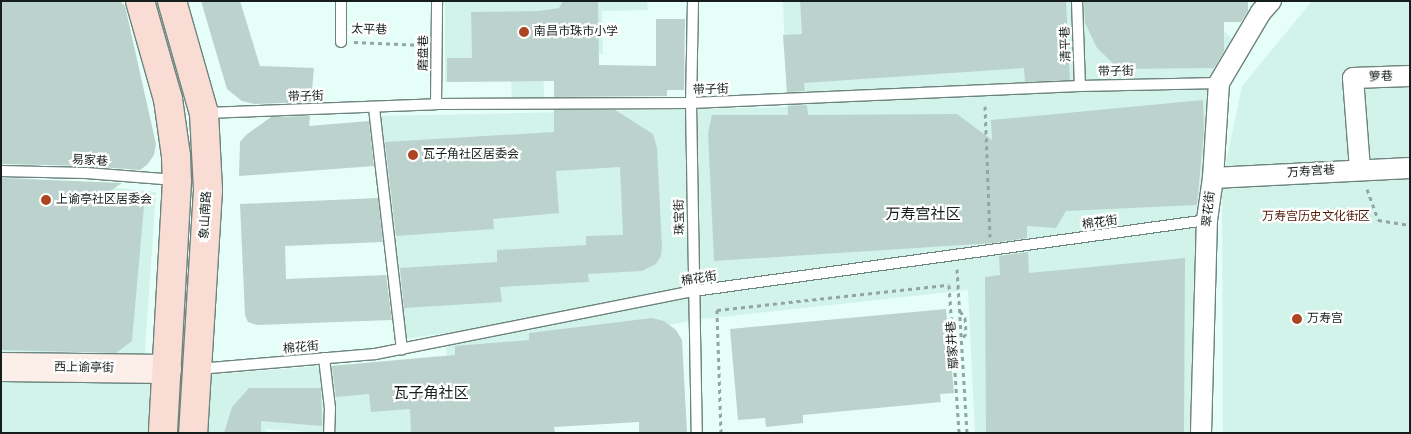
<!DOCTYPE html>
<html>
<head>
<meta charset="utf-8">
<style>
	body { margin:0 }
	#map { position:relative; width:1411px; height:434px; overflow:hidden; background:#e6fef8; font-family:"Fira Sans Condensed","Noto Sans SC",sans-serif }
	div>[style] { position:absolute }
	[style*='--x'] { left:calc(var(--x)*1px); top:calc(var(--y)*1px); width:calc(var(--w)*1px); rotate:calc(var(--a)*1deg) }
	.built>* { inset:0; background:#d2f3ea }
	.building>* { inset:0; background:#bcd3cd }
	.path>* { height:3px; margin-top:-1.5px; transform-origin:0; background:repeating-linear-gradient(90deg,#93a5a0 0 4px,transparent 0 8px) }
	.roads { filter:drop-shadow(1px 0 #6d837d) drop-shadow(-1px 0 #6d837d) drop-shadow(0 1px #6d837d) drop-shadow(0 -1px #6d837d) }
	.lane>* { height:10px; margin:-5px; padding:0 5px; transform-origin:5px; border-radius:5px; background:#fff }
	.street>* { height:20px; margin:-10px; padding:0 10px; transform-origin:10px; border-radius:10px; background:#fff }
	.secondary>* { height:28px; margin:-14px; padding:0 14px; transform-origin:14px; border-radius:14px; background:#fceee9 }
	.primary>* { height:28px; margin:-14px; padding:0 14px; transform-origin:14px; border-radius:14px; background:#f9ddd4 }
	.dots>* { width:14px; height:14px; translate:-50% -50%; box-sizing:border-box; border:2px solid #fff; border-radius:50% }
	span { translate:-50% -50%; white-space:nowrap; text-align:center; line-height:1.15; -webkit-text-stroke:4.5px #fff; paint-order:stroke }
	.street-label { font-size:12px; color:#151e1c }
	.poi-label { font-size:12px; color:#151e1c }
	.left { translate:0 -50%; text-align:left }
	.park-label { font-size:12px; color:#511b07 }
	.quarter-label { font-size:15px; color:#151e1c }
	.frame { position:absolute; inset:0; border:2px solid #151e1c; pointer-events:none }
</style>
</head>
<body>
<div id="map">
	<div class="built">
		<i style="clip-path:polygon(445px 1px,647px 1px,648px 10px,602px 11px,603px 54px,543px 56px,544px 99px,512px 100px,511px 80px,445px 82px)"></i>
		<i style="clip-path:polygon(783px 1px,1192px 1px,1235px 41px,1211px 100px,1191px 433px,975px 433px,968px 290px,703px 319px,447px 362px,445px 333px,399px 340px,380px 116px,787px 107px)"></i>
		<i style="clip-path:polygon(1312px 1px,1410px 1px,1410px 433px,1223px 433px,1222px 181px,1242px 86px)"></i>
		<i style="clip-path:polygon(1px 176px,156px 192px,143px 380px,321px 366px,326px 407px,325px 433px,266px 429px,266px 433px,1px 433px)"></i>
		<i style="clip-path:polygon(438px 356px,443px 406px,509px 433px,336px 433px,336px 406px,333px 397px,330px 366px)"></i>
	</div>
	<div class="building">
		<i style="clip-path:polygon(1px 1px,120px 1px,125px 6px,156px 144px,154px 155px,147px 165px,140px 170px,86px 166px,1px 164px)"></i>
		<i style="clip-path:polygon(201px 1px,240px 1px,260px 66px,314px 68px,311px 102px,254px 104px,242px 101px,227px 89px)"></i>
		<i style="clip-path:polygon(563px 1px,598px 1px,599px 65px,656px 66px,656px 19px,685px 19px,684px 90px,667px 90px,667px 96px,554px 97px,554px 81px,447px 82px,447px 58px,472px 58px,471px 12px,539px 11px,559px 8px)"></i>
		<i style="clip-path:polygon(800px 1px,1066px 1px,1070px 80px,1025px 82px,1024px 68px,804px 83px,805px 91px,787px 92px,783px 35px,802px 34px)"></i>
		<i style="clip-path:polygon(1084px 1px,1248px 1px,1248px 11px,1241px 22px,1224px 22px,1224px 51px,1214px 68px,1119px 69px,1097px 48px,1085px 23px)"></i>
		<i style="clip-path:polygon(1203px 100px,1204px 130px,1197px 205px,1066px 211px,1056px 228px,1027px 226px,1027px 238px,994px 243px,714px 261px,708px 133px,712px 115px,788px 115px,788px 106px,807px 105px,808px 115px,957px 114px,992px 140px,991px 120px)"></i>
		<i style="clip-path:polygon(554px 110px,615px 110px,653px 134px,657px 148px,662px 247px,661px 256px,656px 264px,642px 271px,588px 274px,589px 282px,500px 287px,502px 302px,404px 308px,400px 268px,497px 262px,497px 250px,586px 245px,586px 236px,623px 235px,620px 167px,556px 171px,559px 213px,493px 219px,494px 229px,396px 236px,385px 142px,554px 132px)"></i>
		<i style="clip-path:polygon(310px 116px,309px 126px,369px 121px,374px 166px,239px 176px,240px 142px,246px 135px,271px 117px)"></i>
		<i style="clip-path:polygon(1px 178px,122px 183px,110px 191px,145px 195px,132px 341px,116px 353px,1px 350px)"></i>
		<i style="clip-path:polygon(378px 198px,383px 242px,285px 246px,286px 279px,386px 275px,392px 320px,257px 325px,248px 322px,245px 315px,240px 204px)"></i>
		<i style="clip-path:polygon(1028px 252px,1029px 273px,1185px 258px,1184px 433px,986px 433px,985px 277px,1000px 275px,999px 256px)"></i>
		<i style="clip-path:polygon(946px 309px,954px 393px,940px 394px,941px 402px,803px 415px,803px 423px,766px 427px,765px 418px,738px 420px,730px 329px)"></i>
		<i style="clip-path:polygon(652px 318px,664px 321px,676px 330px,682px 340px,687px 433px,639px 433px,639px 422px,554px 427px,555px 433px,411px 433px,410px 409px,371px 412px,369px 394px,336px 397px,332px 366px,455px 355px,455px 346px,529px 340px,529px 333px)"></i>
		<i style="clip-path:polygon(249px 388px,321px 388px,322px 426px,261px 421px,261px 433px,224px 433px,232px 407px)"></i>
	</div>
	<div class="path">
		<i style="--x:354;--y:42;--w:69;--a:2.5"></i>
		<i style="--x:985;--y:106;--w:131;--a:87.8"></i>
		<i style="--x:1367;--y:189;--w:33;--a:70"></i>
		<i style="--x:1378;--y:220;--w:32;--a:9"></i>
		<i style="--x:957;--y:269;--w:164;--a:86.5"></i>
		<i style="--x:960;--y:311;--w:9;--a:54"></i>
		<i style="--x:965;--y:318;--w:16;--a:86"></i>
		<i style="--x:966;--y:334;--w:7;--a:135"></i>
		<i style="--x:721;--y:433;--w:123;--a:-91.9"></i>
		<i style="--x:717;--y:310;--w:233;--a:-6.2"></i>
		<i style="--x:949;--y:285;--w:148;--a:86.1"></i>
	</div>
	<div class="roads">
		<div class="lane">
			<i style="--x:341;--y:1;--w:41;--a:90"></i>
			<i style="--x:693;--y:1;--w:102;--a:91.1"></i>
			<i style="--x:691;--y:103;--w:330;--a:89"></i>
			<i style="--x:1077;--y:1;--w:85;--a:88"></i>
			<i style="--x:436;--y:104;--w:103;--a:-89.4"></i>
			<i style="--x:374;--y:108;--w:243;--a:83.4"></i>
			<i style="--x:206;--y:113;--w:230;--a:-2.2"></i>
			<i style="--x:436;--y:104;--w:255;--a:-0.2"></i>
			<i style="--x:691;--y:103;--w:389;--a:-2.5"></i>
			<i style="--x:1080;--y:86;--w:139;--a:-1.2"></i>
			<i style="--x:1;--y:171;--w:85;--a:1.3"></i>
			<i style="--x:86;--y:173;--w:90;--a:4.4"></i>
			<i style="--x:324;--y:358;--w:50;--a:83.2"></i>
			<i style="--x:330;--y:408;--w:25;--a:92"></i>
			<i style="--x:198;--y:369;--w:178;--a:-4.8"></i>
			<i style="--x:375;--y:354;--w:325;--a:-11.2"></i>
			<i style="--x:694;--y:291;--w:518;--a:-7.88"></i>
		</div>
		<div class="street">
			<i style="--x:1360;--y:169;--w:91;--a:-94.4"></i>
			<i style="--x:1353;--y:78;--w:57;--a:-2"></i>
			<i style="--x:1213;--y:178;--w:197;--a:-2.9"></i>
			<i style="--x:1201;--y:433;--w:213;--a:-88.4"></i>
			<i style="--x:1207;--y:220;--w:42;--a:-81.9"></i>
			<i style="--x:1213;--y:178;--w:95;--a:-86.4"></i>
			<i style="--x:1219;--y:83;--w:82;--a:-59.4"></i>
			<i style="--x:1261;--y:12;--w:15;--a:-48"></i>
		</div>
		<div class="secondary">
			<i style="--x:1;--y:367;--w:166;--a:0.7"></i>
		</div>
		<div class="primary">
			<i style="--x:140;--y:1;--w:102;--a:74.1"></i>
			<i style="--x:168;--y:99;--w:58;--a:82"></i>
			<i style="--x:176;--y:156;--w:25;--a:88"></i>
			<i style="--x:177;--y:181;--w:252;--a:93.2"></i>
			<i style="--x:172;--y:1;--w:116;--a:74.1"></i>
			<i style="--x:204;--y:113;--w:77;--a:87"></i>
			<i style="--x:208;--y:190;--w:243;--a:93.5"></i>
		</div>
	</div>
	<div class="dots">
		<i style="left:524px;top:32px;background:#ac4520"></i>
		<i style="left:413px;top:155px;background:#ac4520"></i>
		<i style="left:46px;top:200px;background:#ac4520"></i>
		<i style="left:1297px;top:319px;background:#ac4520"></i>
	</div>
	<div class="street-label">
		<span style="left:369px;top:30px;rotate:2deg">太平巷</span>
		<span style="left:1066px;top:44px;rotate:-92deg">清平巷</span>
		<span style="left:424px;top:53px;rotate:-89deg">磨盘巷</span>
		<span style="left:1116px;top:72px;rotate:-1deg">带子街</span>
		<span style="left:1381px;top:77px;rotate:-2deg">箩巷</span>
		<span style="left:711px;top:90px;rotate:-2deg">带子街</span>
		<span style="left:306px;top:97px;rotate:-2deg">带子街</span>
		<span style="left:90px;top:161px;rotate:3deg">易家巷</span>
		<span style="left:1311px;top:172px;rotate:-4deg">万寿宫巷</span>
		<span style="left:1209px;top:209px;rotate:-84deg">翠花街</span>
		<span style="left:206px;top:215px;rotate:-87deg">象山南路</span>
		<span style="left:680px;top:217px;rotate:-91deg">珠宝街</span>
		<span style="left:1100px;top:223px;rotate:-8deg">棉花街</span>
		<span style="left:699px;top:279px;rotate:-9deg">棉花街</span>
		<span style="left:953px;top:345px;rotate:-94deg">鄢家井巷</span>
		<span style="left:301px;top:348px;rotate:-5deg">棉花街</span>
		<span style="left:84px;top:368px;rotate:1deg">西上谕亭街</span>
	</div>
	<div class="poi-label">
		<span class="left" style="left:534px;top:32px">南昌市珠市小学</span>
		<span class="left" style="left:423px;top:155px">瓦子角社区居委会</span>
		<span class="left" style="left:56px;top:200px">上谕亭社区居委会</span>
		<span class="left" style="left:1307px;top:319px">万寿宫</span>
	</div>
	<div class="park-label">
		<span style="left:1316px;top:217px">万寿宫历史文化街区</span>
	</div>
	<div class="quarter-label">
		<span style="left:923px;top:215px">万寿宫社区</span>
		<span style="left:431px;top:394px">瓦子角社区</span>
	</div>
	<div class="frame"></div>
</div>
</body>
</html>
